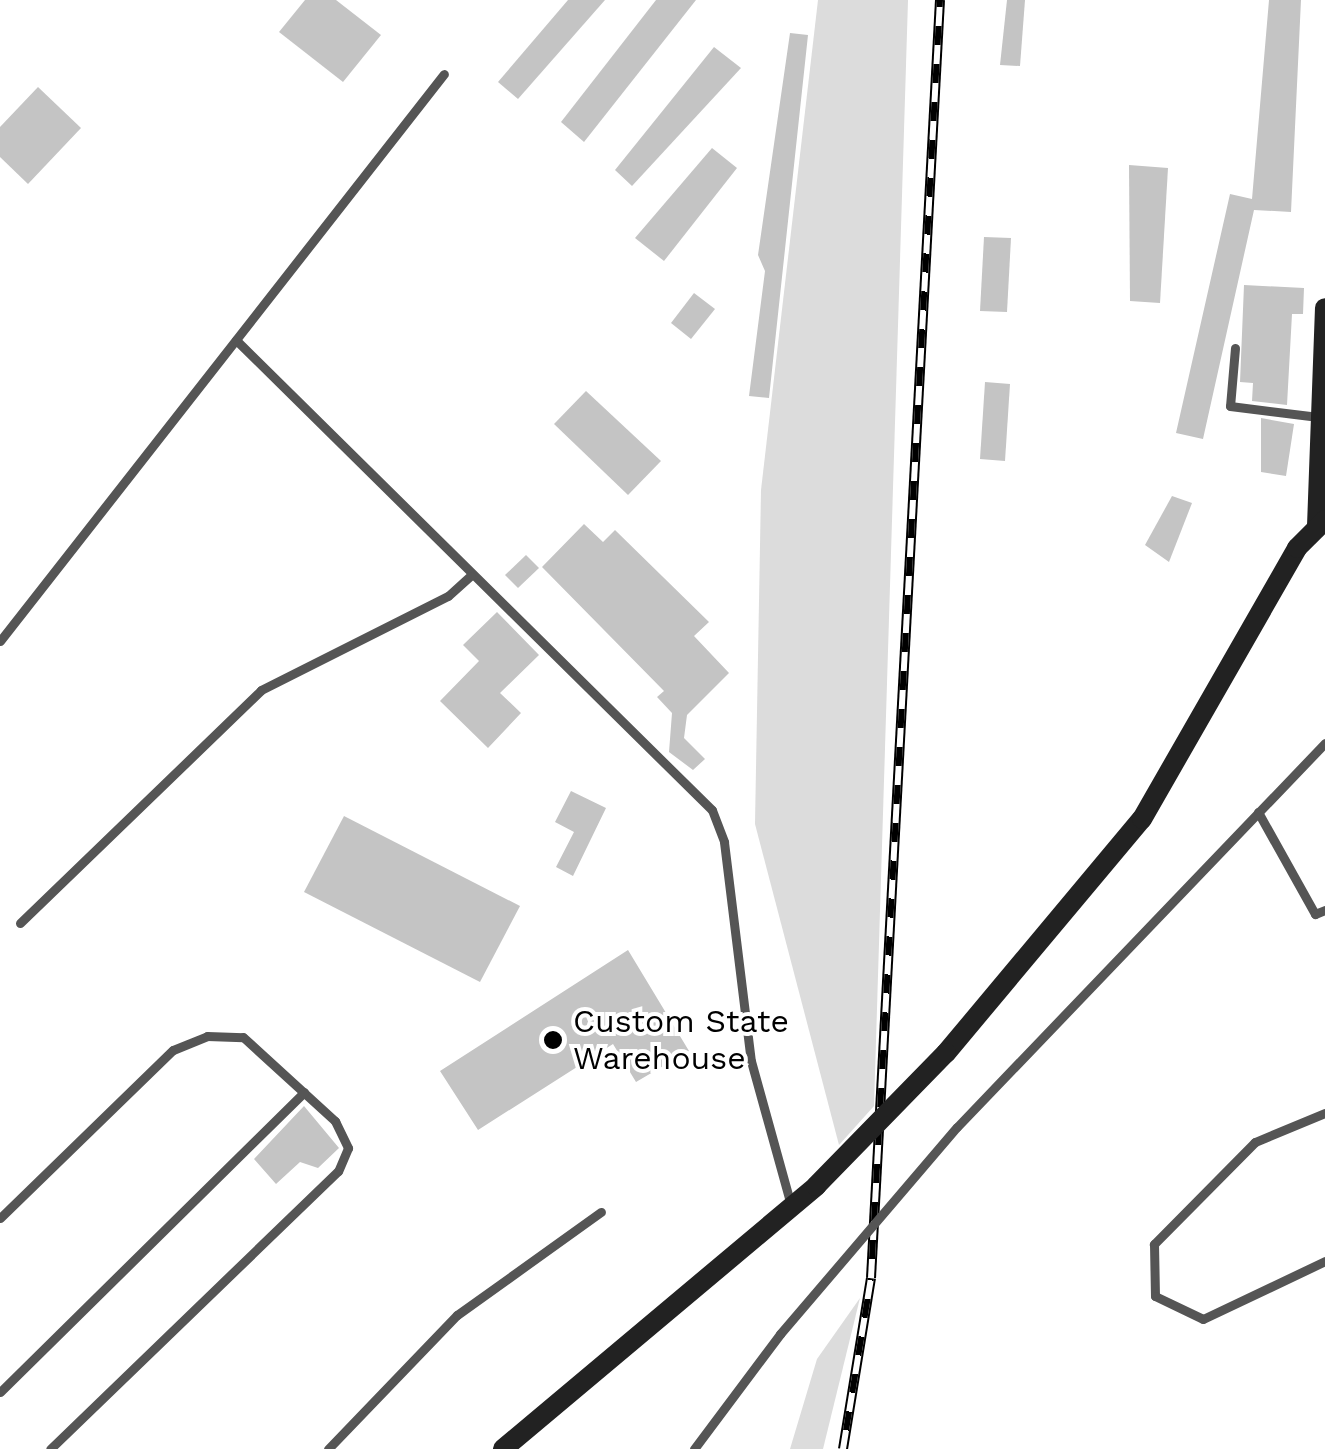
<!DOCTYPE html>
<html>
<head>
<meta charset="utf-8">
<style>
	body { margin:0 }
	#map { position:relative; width:1325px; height:1449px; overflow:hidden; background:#fff; font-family:"Work Sans",sans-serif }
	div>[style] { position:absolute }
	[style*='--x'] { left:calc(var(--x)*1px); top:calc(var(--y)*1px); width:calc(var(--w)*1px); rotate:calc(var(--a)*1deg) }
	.green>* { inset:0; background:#dcdcdc }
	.building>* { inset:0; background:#c4c4c4 }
	.lane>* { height:9px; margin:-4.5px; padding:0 4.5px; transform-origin:4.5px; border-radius:4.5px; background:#555 }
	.secondary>* { height:20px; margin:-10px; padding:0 10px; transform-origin:10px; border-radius:10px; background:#222 }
	.rail>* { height:10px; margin-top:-5px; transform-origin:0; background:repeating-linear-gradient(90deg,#fff 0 19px,#000 0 38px); box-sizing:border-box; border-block:2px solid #000 }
	.lane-bridge>* { height:9px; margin:-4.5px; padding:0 4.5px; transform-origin:4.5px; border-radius:4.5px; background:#555 }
	.secondary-bridge>* { height:20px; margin:-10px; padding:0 10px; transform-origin:10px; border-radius:10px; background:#222 }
	.dots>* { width:28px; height:28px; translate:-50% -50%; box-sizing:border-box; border:5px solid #fff; border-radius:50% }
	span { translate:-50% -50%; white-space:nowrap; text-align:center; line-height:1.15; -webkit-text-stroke:8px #fff; paint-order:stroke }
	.poi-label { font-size:32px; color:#000 }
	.left { translate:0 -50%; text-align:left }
</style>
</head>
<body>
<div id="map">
	<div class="green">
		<i style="clip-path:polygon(818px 0,908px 0,874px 1106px,839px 1145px,755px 824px,761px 490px)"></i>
		<i style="clip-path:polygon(860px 1298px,823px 1449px,790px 1449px,817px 1359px)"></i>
	</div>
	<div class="building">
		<i style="clip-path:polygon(305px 0,336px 0,381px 35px,343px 82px,279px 32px)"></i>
		<i style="clip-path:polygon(568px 0,605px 0,518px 99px,498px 82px)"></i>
		<i style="clip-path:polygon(656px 0,696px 0,584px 142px,561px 122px)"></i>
		<i style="clip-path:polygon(1007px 0,1025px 0,1020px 66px,1000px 65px)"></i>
		<i style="clip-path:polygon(1269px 0,1301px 0,1291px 212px,1254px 210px,1203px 439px,1176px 433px,1230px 194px,1252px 199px)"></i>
		<i style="clip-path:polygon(790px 33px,808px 35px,769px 398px,749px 396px,765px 271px,758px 255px)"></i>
		<i style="clip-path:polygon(714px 47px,741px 68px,632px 186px,615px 170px)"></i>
		<i style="clip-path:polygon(38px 87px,81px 128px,28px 184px,0 157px,0 127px)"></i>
		<i style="clip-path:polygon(712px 148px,737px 168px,664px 261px,635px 238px)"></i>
		<i style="clip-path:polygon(1129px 165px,1168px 168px,1160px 303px,1130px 301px)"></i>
		<i style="clip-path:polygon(984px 237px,1011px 238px,1007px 312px,980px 311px)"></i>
		<i style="clip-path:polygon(1244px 285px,1304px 288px,1303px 314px,1292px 314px,1287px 405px,1252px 401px,1253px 383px,1240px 382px)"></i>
		<i style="clip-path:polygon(694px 293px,715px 309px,691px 339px,671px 323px)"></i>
		<i style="clip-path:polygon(985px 382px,1010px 384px,1005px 461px,980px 459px)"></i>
		<i style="clip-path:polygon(586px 391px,661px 461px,628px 495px,554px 424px)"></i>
		<i style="clip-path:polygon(1261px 418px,1294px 424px,1286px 476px,1261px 472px)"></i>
		<i style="clip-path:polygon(1172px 496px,1192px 503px,1169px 562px,1145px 545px)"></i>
		<i style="clip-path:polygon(584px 524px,603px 542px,615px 530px,709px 622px,694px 636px,729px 673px,687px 715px,684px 738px,705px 759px,693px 770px,669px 752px,672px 713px,657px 697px,664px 691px,542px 567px)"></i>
		<i style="clip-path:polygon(526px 555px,539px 568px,518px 588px,505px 575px)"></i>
		<i style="clip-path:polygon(497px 612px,539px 655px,500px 693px,521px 713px,488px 748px,440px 701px,479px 661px,463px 645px)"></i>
		<i style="clip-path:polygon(571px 791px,606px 808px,573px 876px,556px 867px,574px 832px,555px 822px)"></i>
		<i style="clip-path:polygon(344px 816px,520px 906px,480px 982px,304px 892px)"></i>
		<i style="clip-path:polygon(628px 950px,689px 1051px,636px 1082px,613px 1044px,478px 1130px,440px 1071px)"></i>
		<i style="clip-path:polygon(304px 1106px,339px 1148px,318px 1168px,300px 1162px,276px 1184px,254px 1159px)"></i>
	</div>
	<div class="lane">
		<i style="--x:236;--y:340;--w:669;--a:44.64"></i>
		<i style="--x:712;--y:810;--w:34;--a:69"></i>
		<i style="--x:724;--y:842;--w:221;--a:83"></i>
		<i style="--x:751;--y:1061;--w:149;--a:74.5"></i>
		<i style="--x:1235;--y:348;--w:58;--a:94.9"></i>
		<i style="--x:1230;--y:406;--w:89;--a:7.1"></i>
		<i style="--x:0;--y:641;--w:720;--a:-51.94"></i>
		<i style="--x:1258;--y:812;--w:117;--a:60.8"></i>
		<i style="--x:1315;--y:914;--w:11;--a:-22"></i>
		<i style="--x:20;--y:923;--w:335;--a:-44"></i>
		<i style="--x:261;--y:690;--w:209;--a:-26.7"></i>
		<i style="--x:448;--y:596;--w:30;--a:-42"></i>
		<i style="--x:1325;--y:1113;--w:76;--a:157.5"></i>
		<i style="--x:1255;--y:1142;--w:144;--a:134.7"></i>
		<i style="--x:1154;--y:1244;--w:52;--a:88.9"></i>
		<i style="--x:1155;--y:1296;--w:53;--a:25.6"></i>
		<i style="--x:1203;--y:1319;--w:135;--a:-25.4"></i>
		<i style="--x:957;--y:1127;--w:532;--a:-46.22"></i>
		<i style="--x:0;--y:1218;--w:241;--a:-44.2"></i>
		<i style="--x:173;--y:1050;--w:37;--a:-22"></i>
		<i style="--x:207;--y:1036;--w:36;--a:2"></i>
		<i style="--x:243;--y:1037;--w:125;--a:42.4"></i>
		<i style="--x:335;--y:1121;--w:30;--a:64"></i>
		<i style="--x:348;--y:1148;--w:25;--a:113"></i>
		<i style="--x:338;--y:1171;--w:400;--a:136"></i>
		<i style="--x:0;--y:1392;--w:427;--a:-44.6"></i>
		<i style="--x:328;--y:1449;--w:186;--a:-46.1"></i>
		<i style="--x:457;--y:1315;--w:177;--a:-35.6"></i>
		<i style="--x:694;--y:1449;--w:144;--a:-53.2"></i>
	</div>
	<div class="secondary">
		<i style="--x:1317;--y:526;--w:218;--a:-87.9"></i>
		<i style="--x:946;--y:1053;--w:305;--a:-50.1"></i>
		<i style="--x:1142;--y:819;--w:312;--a:-60.2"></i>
		<i style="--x:1297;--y:548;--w:40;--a:-45"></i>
		<i style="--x:503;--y:1449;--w:409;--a:-40"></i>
	</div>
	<div class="rail">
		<i style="--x:843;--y:1449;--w:173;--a:-80.7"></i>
		<i style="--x:871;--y:1278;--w:1280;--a:-86.91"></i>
	</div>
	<div class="lane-bridge">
		<i style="--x:780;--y:1334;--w:272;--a:-49.5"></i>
	</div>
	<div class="secondary-bridge">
		<i style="--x:816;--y:1186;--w:186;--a:-45.7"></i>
	</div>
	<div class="dots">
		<i style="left:553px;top:1040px;background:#000"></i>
	</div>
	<div class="poi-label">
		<span class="left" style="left:573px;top:1040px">Custom State<br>Warehouse</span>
	</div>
</div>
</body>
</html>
